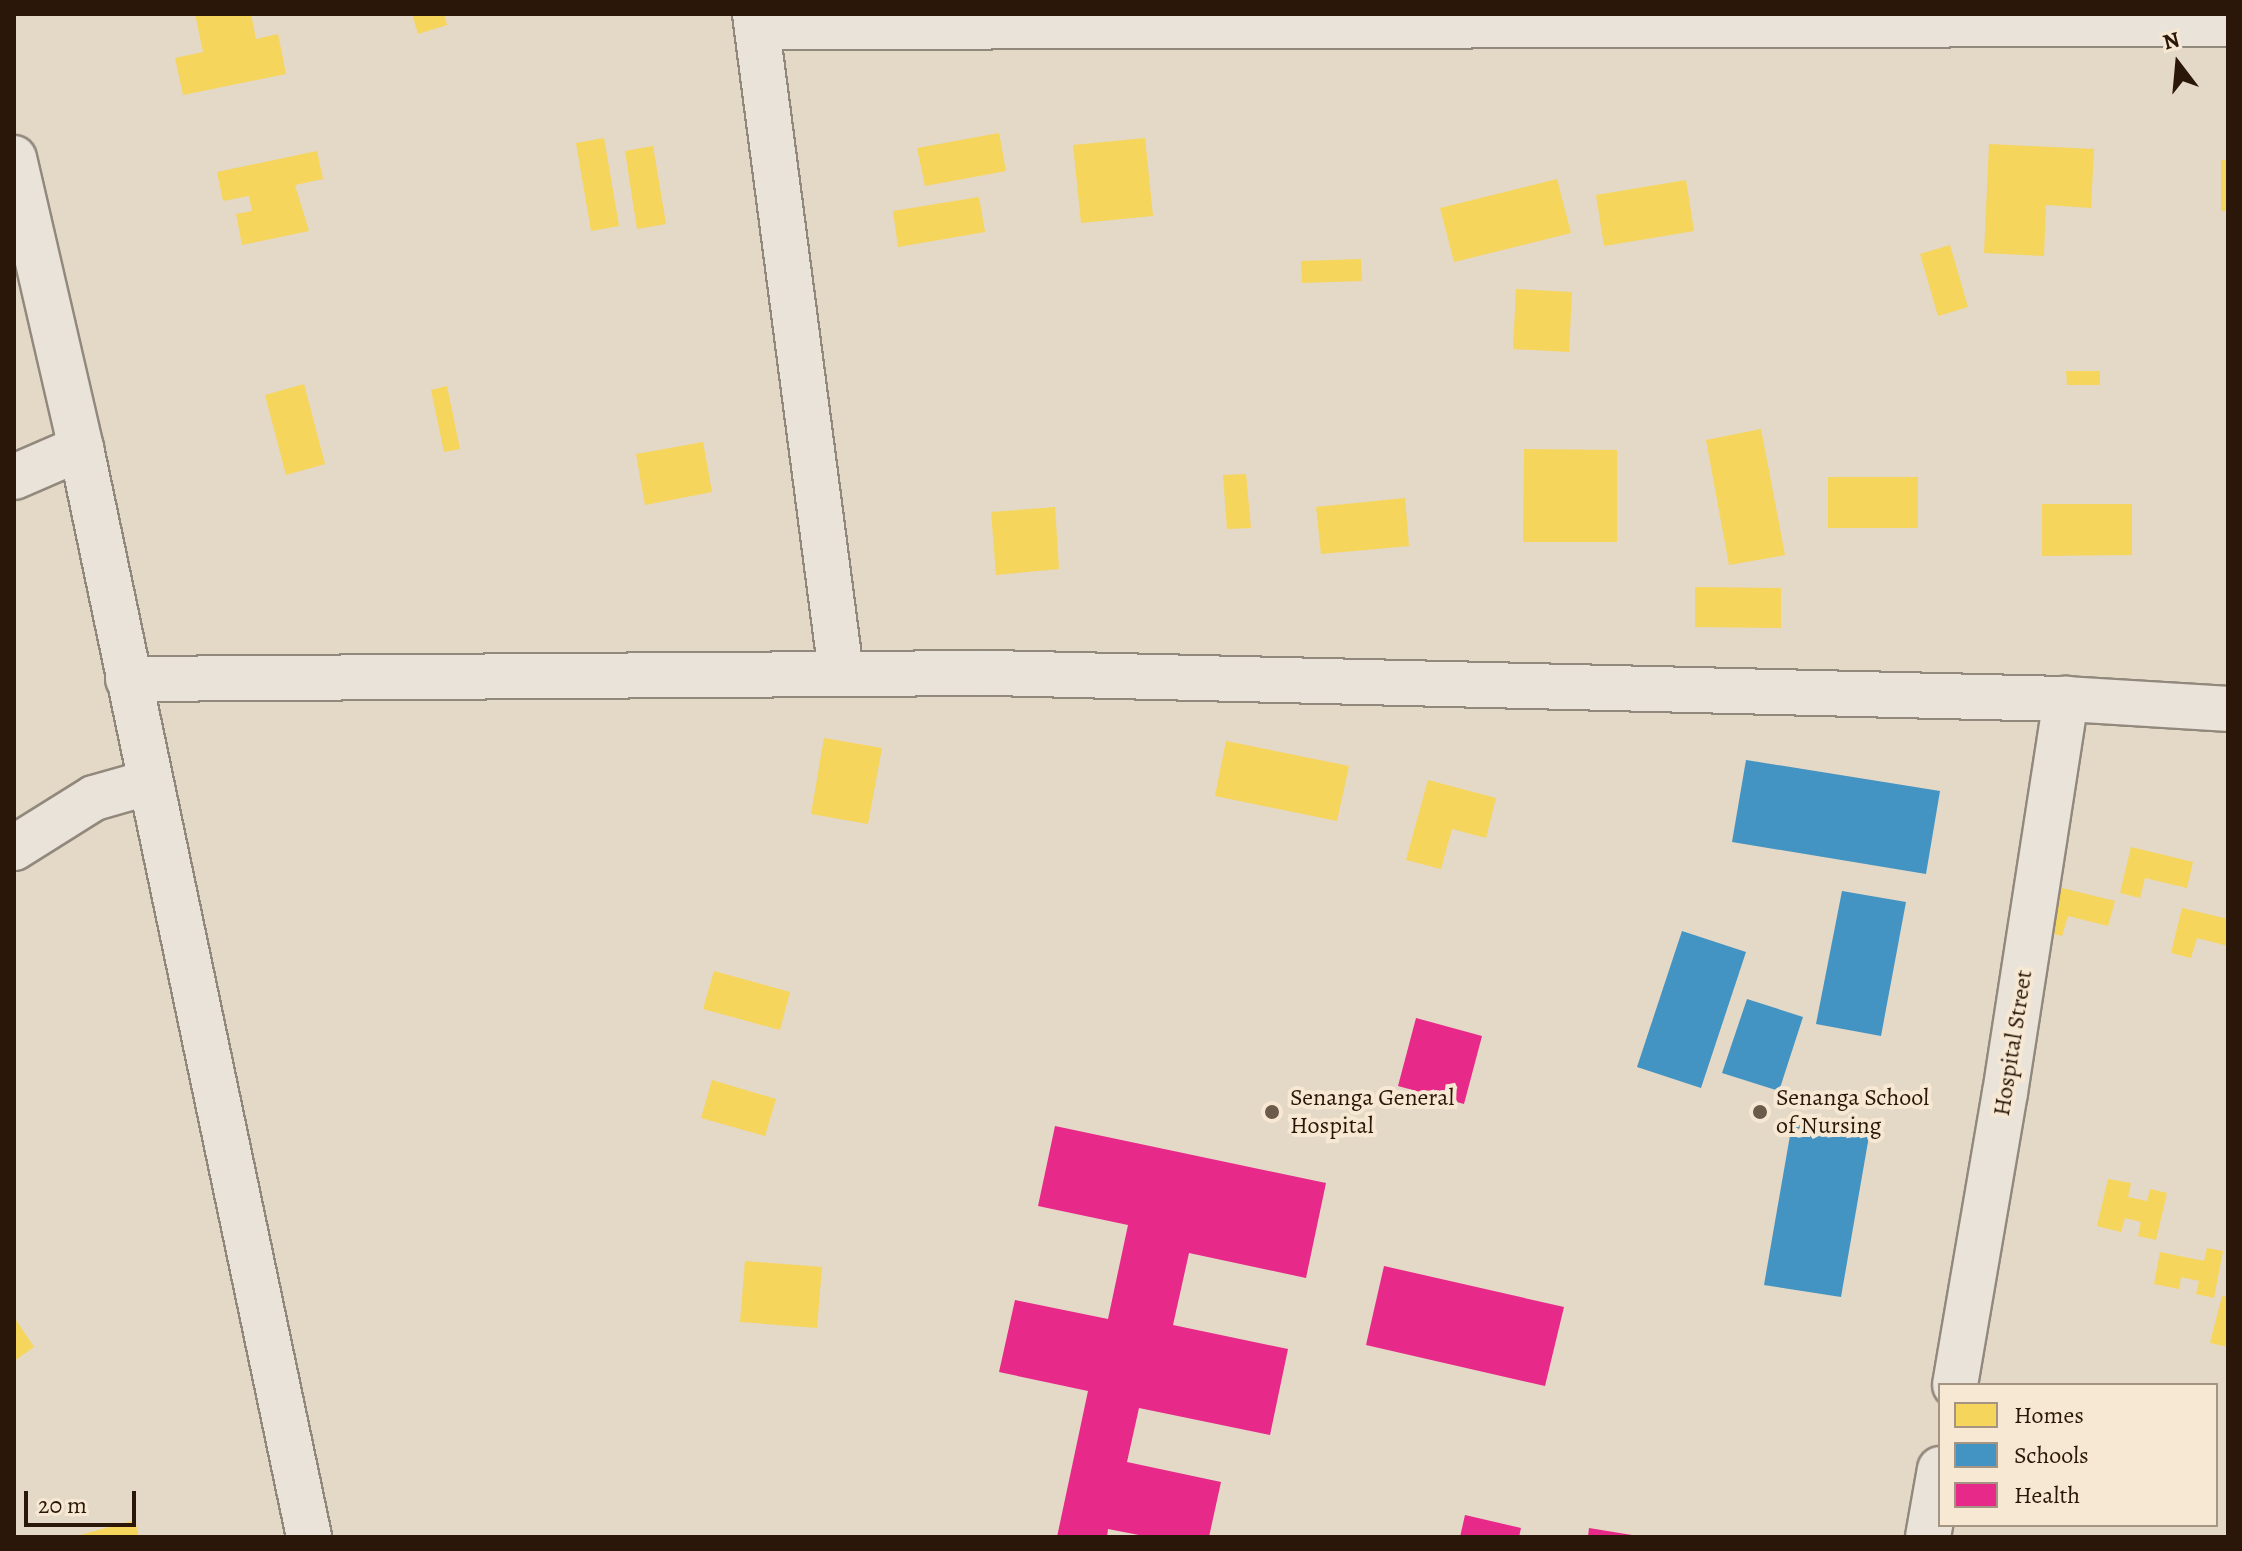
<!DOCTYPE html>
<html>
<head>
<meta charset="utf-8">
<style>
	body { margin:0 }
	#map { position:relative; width:2242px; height:1551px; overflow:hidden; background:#e4d8c6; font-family:Alegreya,serif }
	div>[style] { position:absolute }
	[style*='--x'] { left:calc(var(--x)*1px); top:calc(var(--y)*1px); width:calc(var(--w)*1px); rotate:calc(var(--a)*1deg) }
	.homes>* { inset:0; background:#f6d55c }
	.schools>* { inset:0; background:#4393c3 }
	.health>* { inset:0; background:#e7298a }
	.roads { filter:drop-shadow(2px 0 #92897d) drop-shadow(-2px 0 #92897d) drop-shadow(0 2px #92897d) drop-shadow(0 -2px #92897d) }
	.minor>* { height:44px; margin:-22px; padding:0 22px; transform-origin:22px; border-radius:22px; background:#e9e3da }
	.dots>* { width:22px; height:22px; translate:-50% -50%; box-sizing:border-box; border:4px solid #f6e8d2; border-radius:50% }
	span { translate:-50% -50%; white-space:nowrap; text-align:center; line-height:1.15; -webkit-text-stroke:8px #f6e8d2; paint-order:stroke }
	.street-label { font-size:24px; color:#2b1709 }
	.poi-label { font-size:24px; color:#2b1709 }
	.left { translate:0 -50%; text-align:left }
	.frame { position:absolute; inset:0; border:16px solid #2b1709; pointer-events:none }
	.legend { position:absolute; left:1938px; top:1383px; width:280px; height:144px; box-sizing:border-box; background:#f6e8d2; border:2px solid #a59482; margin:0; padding:10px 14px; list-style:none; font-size:24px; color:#2b1709 }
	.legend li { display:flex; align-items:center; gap:16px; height:40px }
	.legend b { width:40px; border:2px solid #a59482 }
	.north { position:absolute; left:2138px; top:24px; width:80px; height:80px; -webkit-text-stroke:6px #f6e8d2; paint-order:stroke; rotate:344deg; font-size:22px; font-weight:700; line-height:32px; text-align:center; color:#2b1709 }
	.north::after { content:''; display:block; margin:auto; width:28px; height:36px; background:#2b1709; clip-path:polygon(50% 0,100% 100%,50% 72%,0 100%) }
	.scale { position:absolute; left:24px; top:1491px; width:112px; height:36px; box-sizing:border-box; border:4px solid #2b1709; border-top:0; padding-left:10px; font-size:24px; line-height:28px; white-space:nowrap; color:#2b1709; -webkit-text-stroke:6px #f6e8d2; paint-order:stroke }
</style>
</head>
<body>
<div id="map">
	<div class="homes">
		<i style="clip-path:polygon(195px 14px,251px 14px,256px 39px,278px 34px,286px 74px,183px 95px,175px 58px,203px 52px)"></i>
		<i style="clip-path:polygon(412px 14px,444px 14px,447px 25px,418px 34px)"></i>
		<i style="clip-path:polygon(999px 133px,1006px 171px,925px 186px,917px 148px)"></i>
		<i style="clip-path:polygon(604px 138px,619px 226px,591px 231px,576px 143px)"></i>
		<i style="clip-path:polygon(1145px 138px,1153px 216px,1081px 223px,1073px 145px)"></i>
		<i style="clip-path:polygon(1989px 144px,2094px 149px,2091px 208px,2046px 205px,2044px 256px,1984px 253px)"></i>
		<i style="clip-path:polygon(653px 146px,666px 224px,637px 229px,625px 151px)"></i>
		<i style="clip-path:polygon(317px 151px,323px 179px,295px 185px,309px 231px,242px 245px,236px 214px,252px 211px,249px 196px,223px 201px,217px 172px)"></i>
		<i style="clip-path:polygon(2221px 160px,2228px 160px,2228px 211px,2221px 211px)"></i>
		<i style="clip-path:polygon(1557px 179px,1571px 233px,1454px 262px,1440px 208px)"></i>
		<i style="clip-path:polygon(1686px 180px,1694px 231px,1604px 246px,1596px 195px)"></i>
		<i style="clip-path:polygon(979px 197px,985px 232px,898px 247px,893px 211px)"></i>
		<i style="clip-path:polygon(1950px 245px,1968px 307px,1938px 316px,1920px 254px)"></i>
		<i style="clip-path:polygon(1361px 259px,1362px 281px,1302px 283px,1301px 261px)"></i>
		<i style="clip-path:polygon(1516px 289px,1572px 292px,1569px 352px,1513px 349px)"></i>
		<i style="clip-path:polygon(2066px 371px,2100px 371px,2100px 385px,2067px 385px)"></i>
		<i style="clip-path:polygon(304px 384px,325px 464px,286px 475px,265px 395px)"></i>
		<i style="clip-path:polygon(447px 386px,460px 449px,444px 452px,431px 390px)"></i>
		<i style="clip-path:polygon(1761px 429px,1785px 555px,1729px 565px,1706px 440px)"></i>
		<i style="clip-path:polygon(703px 442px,712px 492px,645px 505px,636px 454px)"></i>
		<i style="clip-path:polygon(1524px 449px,1617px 450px,1617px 542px,1523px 542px)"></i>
		<i style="clip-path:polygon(1246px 474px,1251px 528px,1227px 529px,1223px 475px)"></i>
		<i style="clip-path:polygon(1828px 477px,1918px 477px,1918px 528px,1828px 528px)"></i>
		<i style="clip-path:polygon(1405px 498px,1409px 546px,1321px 554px,1316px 507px)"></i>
		<i style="clip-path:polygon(2042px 504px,2132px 504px,2132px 555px,2042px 556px)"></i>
		<i style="clip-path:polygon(1055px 507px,1059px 569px,996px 575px,991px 512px)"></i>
		<i style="clip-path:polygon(1695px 587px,1781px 588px,1781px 628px,1695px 627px)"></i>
		<i style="clip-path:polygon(824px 738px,882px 748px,868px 824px,811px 814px)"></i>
		<i style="clip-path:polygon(1226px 741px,1349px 766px,1337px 821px,1215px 796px)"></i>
		<i style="clip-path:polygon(1428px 780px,1496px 798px,1486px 838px,1452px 829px,1441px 869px,1406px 860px)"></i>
		<i style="clip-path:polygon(2131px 847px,2193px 862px,2187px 888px,2145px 878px,2140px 898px,2120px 893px)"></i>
		<i style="clip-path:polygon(2054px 886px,2115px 901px,2108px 926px,2068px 916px,2062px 936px,2042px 931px)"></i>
		<i style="clip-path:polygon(2182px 908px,2228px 919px,2228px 946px,2197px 938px,2191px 958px,2171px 953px)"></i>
		<i style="clip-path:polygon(714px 971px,790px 992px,780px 1030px,703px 1009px)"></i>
		<i style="clip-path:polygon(712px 1080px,776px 1099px,765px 1136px,701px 1118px)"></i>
		<i style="clip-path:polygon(2108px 1179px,2131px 1183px,2128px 1197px,2147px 1201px,2150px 1189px,2167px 1193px,2156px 1240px,2138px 1236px,2141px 1222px,2125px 1218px,2121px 1232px,2097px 1226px)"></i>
		<i style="clip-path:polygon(2207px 1248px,2223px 1251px,2214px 1298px,2196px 1294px,2199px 1281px,2181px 1277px,2179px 1289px,2154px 1284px,2160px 1252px,2204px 1261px)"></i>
		<i style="clip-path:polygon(745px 1261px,822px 1267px,817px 1328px,740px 1322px)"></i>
		<i style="clip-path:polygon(2222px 1296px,2228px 1297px,2228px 1347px,2210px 1343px)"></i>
		<i style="clip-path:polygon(14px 1317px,34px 1347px,14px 1361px)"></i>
		<i style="clip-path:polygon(135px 1520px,139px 1537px,76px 1537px,76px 1536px)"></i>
	</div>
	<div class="schools">
		<i style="clip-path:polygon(1746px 760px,1940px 791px,1926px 874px,1732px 842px)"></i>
		<i style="clip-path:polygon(1842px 891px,1906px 902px,1881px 1036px,1816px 1024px)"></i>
		<i style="clip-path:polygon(1682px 931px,1746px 952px,1701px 1088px,1637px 1067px)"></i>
		<i style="clip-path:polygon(1747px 999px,1803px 1017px,1779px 1091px,1722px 1073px)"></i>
		<i style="clip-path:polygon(1792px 1124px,1869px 1136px,1841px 1297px,1764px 1285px)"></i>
	</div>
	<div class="health">
		<i style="clip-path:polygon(1416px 1018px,1482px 1036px,1464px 1104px,1398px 1086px)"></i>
		<i style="clip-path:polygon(1055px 1126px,1326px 1183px,1306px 1278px,1189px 1253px,1173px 1325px,1288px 1349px,1270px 1435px,1139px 1408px,1127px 1462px,1221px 1482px,1209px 1537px,1149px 1537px,1108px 1529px,1107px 1537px,1057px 1537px,1088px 1391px,999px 1372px,1015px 1300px,1108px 1319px,1128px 1225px,1038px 1206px)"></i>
		<i style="clip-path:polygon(1384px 1266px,1564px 1307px,1545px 1386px,1366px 1345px)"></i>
		<i style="clip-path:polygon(1465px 1515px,1521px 1528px,1519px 1537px,1460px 1537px)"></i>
		<i style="clip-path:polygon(1589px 1528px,1632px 1535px,1632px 1537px,1588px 1537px)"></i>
	</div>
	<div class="roads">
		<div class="minor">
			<i style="--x:755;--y:14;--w:665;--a:82.56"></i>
			<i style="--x:757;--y:27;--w:1471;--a:-0.12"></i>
			<i style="--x:14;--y:158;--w:298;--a:77"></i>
			<i style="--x:81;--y:448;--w:1113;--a:78.17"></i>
			<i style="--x:14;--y:477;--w:73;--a:-23.4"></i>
			<i style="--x:128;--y:679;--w:864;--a:-0.4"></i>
			<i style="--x:992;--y:673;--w:1074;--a:1.39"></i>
			<i style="--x:2066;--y:699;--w:162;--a:3.5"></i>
			<i style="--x:14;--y:848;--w:94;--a:-32"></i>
			<i style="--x:94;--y:798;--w:58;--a:-15.9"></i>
			<i style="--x:1955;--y:1385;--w:296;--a:-80.3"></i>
			<i style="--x:2005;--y:1093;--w:399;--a:-81.2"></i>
			<i style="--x:1928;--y:1537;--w:69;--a:-80"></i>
		</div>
	</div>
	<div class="dots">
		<i style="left:1272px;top:1112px;background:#6c5b4b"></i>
		<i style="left:1760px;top:1112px;background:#6c5b4b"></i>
	</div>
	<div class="street-label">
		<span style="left:2013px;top:1043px;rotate:-81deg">Hospital Street</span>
	</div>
	<div class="poi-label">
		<span class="left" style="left:1290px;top:1112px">Senanga General<br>Hospital</span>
		<span class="left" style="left:1776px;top:1112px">Senanga School<br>of Nursing</span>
	</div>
	<div class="frame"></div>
	<ul class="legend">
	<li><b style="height:22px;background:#f6d55c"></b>Homes</li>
	<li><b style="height:22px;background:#4393c3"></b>Schools</li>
	<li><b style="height:22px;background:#e7298a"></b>Health</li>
	</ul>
	<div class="north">N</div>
	<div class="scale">20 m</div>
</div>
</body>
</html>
